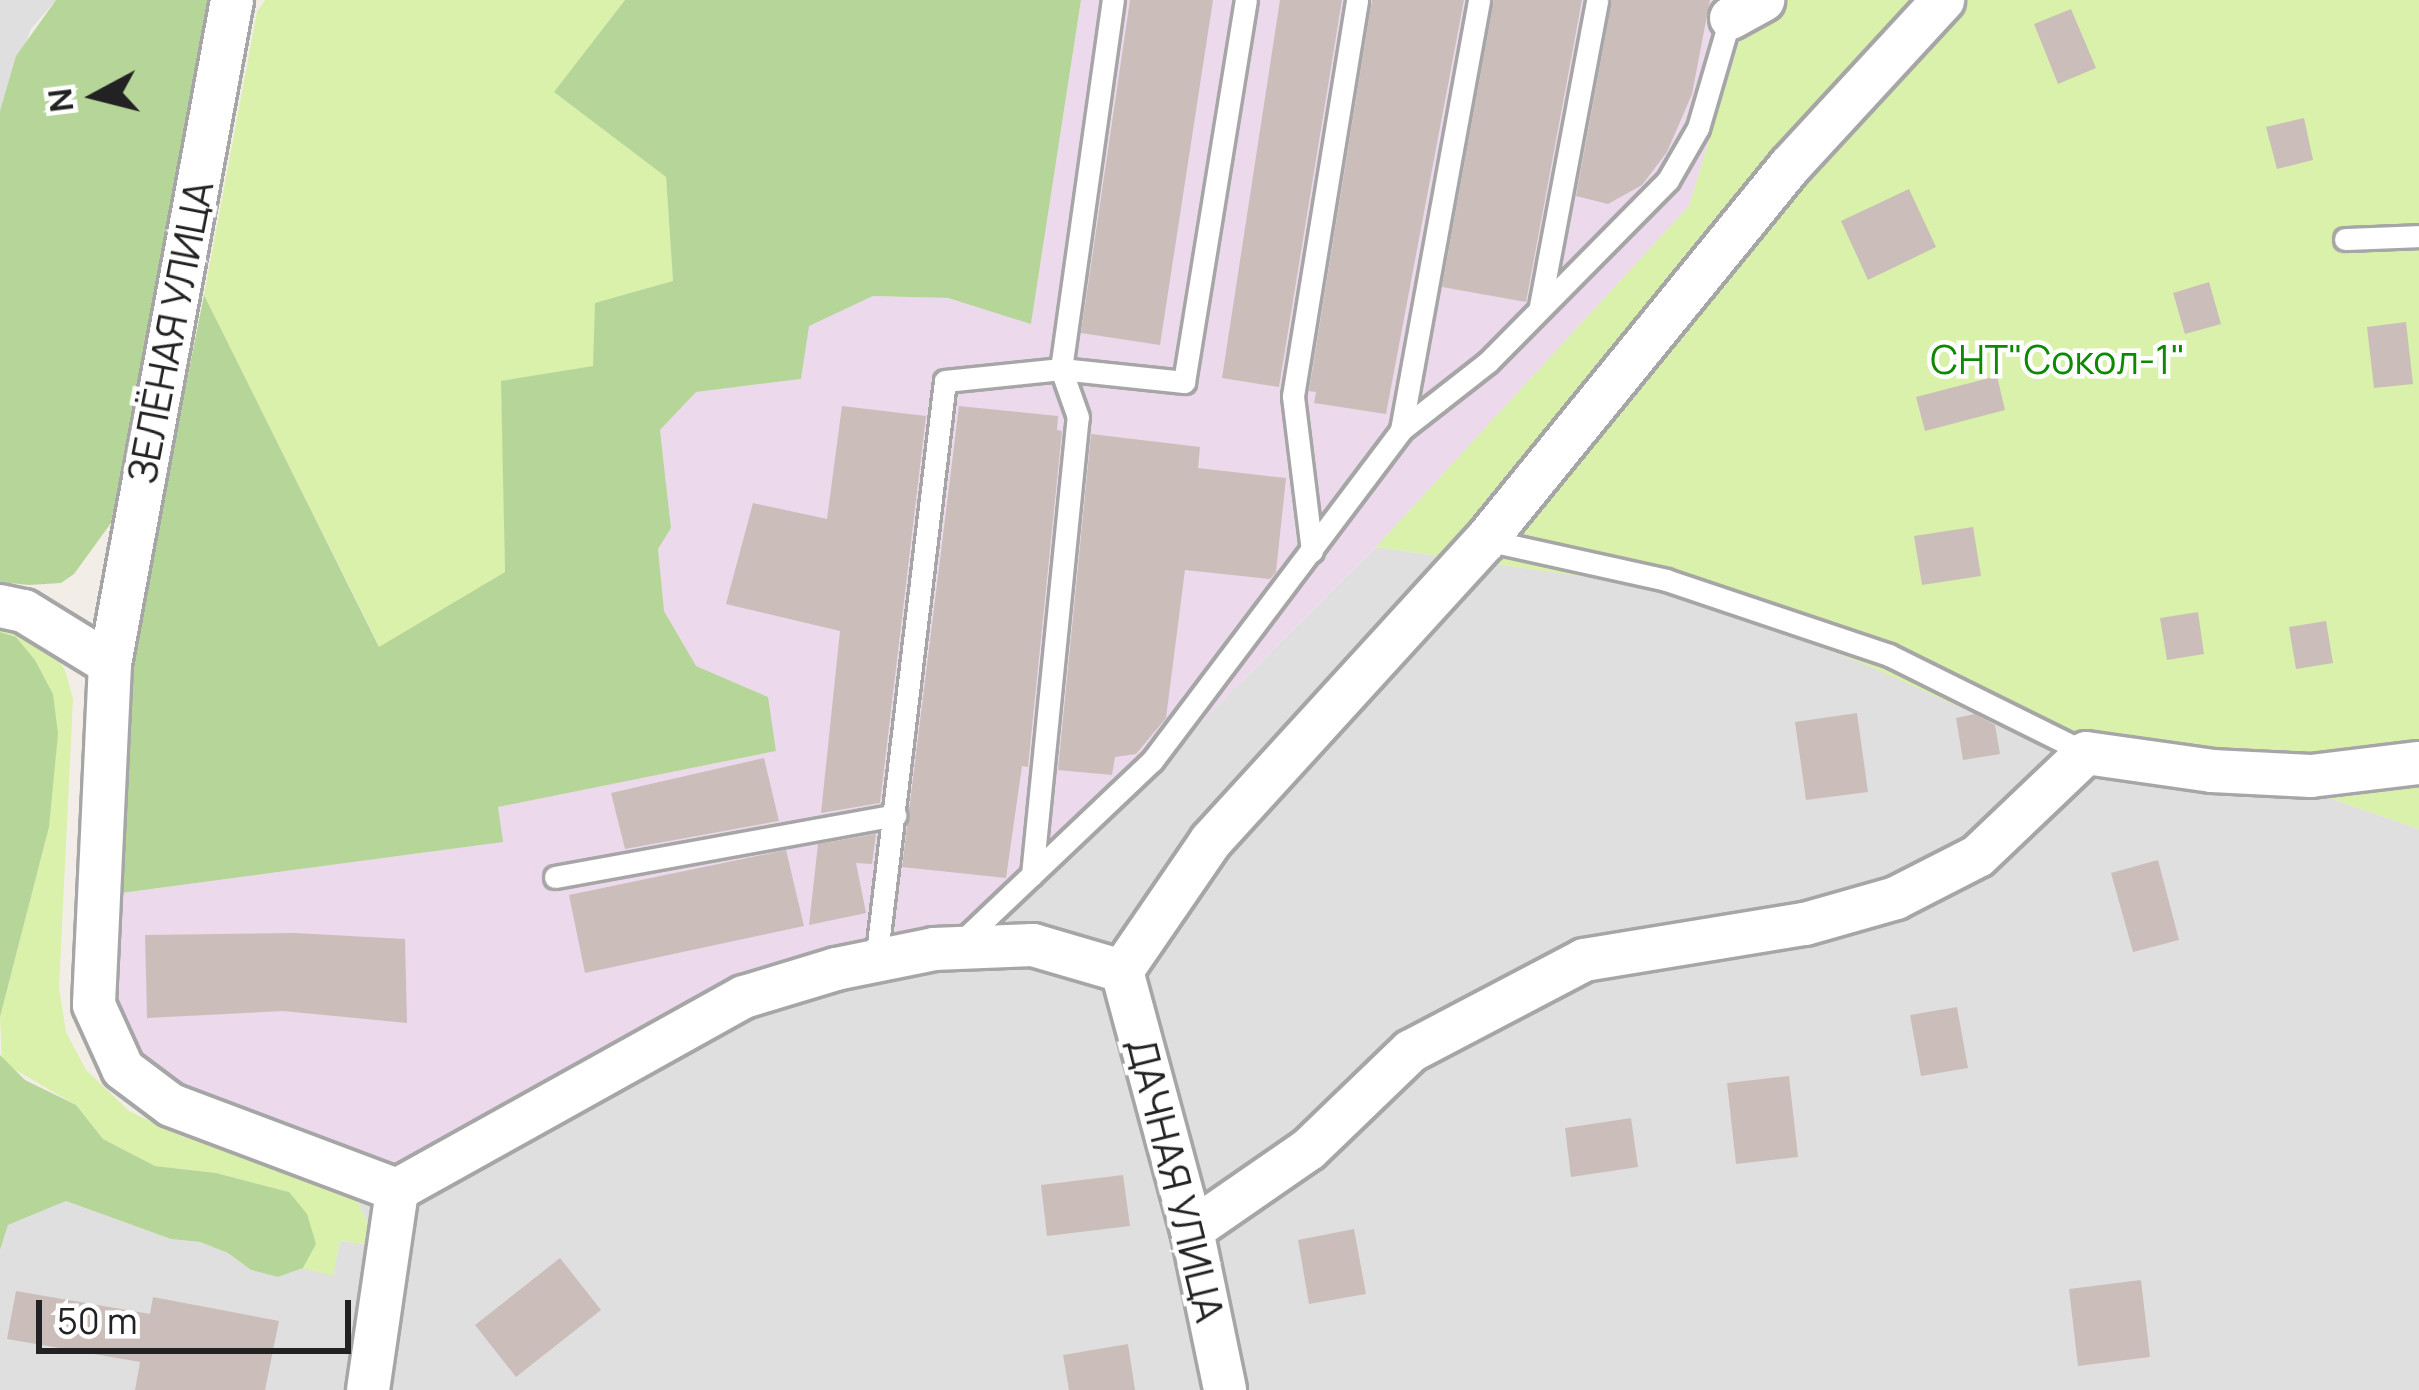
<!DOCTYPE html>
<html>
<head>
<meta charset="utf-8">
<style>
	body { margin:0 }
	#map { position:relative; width:2419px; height:1390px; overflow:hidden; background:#f3ede8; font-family:Manrope,sans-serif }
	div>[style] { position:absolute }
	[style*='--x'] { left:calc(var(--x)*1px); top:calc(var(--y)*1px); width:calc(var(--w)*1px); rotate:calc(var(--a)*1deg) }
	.residential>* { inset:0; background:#e0dfdf }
	.industrial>* { inset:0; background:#ecd9ec }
	.grass>* { inset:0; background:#d9f1aa }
	.forest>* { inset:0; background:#b6d699 }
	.building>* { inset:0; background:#cbbeba }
	.roads { filter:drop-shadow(3px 0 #a6a6a6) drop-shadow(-3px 0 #a6a6a6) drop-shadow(0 3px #a6a6a6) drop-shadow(0 -3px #a6a6a6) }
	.lane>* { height:21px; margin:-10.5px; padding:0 10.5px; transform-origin:10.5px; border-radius:10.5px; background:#fff }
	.street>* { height:42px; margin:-21px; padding:0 21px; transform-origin:21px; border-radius:21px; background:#fff }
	span { translate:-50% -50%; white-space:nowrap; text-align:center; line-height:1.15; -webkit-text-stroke:9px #fff; paint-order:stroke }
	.street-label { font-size:39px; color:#222 }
	.park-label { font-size:39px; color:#0e8901 }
	.north { position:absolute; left:36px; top:36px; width:120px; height:120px; -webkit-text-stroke:9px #fff; paint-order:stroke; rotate:263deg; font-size:33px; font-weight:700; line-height:48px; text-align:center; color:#222 }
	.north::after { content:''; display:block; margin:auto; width:42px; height:54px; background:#222; clip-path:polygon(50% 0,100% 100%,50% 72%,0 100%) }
	.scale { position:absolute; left:36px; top:1300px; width:315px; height:54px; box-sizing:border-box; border:6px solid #222; border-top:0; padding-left:15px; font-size:36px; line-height:42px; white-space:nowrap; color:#222; -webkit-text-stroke:9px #fff; paint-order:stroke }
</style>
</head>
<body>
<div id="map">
	<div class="residential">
		<i style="clip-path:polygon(0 0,56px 0,31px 29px,0 111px)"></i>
		<i style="clip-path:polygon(1376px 547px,1665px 588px,1857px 661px,2225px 762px,2419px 829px,2419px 1390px,0 1390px,0 1250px,8px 1225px,66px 1201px,171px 1239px,200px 1242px,228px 1253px,251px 1270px,278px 1277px,303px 1268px,333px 1275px,340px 1241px,365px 1244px,368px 1224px,356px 1197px,381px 1166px,734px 983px,993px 931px)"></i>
	</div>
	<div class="industrial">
		<i style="clip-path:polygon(1081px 0,1752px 0,1689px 206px,1376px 547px,993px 931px,830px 952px,396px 1171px,235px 1113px,131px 1054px,109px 989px,114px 894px,502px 842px,497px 807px,776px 751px,767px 697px,696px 666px,663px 611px,658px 549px,671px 528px,660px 430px,695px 392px,801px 379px,808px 326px,873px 296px,947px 298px,1031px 323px)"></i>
	</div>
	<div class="grass">
		<i style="clip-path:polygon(265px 0,625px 0,555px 92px,666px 177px,673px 281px,594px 366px,502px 382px,505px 572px,380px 648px,204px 295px,257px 12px)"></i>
		<i style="clip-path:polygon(1752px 0,2419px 0,2419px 829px,2225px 762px,2047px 746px,1857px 661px,1665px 588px,1376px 547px,1689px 206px)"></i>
		<i style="clip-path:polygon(0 625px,48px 646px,65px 670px,73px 699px,59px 987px,66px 1032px,86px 1070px,129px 1111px,181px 1136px,341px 1181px,356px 1197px,368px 1224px,366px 1244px,340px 1241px,333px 1276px,303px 1268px,316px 1243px,289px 1192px,216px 1173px,155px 1166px,103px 1139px,76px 1105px,2px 1062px,0 1017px,49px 827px,53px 694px,35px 660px,16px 637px,0 632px)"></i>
	</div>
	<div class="forest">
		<i style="clip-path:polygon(56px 0,217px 0,111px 523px,74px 574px,61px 583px,29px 585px,0 582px,0 111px,16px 56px)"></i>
		<i style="clip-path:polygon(625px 0,1081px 0,1031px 324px,948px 298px,873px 296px,809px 326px,801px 379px,696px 392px,660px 430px,671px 528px,658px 549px,664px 611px,696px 666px,768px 697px,776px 751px,498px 807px,503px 842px,114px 894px,126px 684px,204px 295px,379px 647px,505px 572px,501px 381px,593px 366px,595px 303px,673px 281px,666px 177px,554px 92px)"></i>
		<i style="clip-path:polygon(0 632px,16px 637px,35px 660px,53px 694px,58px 734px,49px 827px,0 1017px)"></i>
		<i style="clip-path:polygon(0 1055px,25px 1080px,76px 1105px,103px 1139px,155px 1166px,216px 1173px,289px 1192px,307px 1214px,316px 1244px,303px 1268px,278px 1277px,251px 1270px,228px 1253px,200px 1242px,171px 1239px,66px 1201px,8px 1225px,0 1250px)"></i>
	</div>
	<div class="building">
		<i style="clip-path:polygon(1130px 0,1213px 0,1160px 345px,1081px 333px)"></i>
		<i style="clip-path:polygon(1280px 0,1342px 0,1279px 387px,1222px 378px)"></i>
		<i style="clip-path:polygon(1372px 0,1464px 0,1386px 414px,1314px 403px,1316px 392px,1309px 391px)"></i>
		<i style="clip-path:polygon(1494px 0,1582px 0,1526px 302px,1442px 287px)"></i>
		<i style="clip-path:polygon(1612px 0,1710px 0,1692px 94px,1667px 152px,1642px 185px,1608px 204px,1576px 196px)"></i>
		<i style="clip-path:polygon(2071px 9px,2096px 68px,2058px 84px,2034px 24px)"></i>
		<i style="clip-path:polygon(2304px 118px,2313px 160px,2277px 169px,2266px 127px)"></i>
		<i style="clip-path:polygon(1909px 189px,1936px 247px,1868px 280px,1841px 221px)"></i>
		<i style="clip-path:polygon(2209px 282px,2221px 324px,2185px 334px,2173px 293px)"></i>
		<i style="clip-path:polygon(2406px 322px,2413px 384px,2374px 388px,2367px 327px)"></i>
		<i style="clip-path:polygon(1997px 376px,2005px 410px,1925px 431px,1916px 397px)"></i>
		<i style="clip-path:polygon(842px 406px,926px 416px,880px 803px,821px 813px,840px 631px,726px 604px,753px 503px,827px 519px)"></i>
		<i style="clip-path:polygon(959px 406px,1058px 416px,1057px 430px,1062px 431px,1028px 767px,1022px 766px,1006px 878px,902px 867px)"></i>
		<i style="clip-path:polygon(1091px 434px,1200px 447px,1198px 468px,1286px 478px,1276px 572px,1270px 579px,1185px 570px,1166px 718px,1136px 754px,1115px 757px,1112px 775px,1058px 770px)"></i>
		<i style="clip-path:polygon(1973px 527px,1981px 576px,1922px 585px,1914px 536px)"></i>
		<i style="clip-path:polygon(2198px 612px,2204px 654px,2167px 660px,2160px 618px)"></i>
		<i style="clip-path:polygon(2326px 621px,2333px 663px,2296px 669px,2289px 627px)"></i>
		<i style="clip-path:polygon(1857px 713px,1868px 792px,1806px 800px,1795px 722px)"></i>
		<i style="clip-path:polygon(1975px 714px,1995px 725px,2000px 754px,1963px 760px,1956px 718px)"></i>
		<i style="clip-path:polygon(764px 758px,779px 821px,625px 849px,611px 793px)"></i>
		<i style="clip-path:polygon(876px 834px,872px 864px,856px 863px,866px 913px,809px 925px,818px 844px)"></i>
		<i style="clip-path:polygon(786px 850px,804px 926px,585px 973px,569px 895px)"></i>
		<i style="clip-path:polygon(2158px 860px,2179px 940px,2133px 952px,2111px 873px)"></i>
		<i style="clip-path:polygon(295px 933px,405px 939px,407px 1023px,283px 1011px,147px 1018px,145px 935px)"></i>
		<i style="clip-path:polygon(1957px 1007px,1968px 1068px,1921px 1076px,1910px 1015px)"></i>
		<i style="clip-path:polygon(1789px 1076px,1798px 1157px,1736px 1164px,1727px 1083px)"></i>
		<i style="clip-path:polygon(1631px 1118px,1638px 1167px,1571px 1177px,1565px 1128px)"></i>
		<i style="clip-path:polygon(1123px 1175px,1130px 1226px,1047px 1236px,1041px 1185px)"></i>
		<i style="clip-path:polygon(1354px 1229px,1366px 1294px,1309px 1304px,1298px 1240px)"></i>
		<i style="clip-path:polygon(560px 1258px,601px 1310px,516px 1377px,475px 1325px)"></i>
		<i style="clip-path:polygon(2141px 1280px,2150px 1357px,2078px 1366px,2069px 1289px)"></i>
		<i style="clip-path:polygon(16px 1291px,150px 1314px,153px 1297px,279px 1321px,265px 1390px,135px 1390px,140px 1362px,7px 1339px)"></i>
		<i style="clip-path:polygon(1128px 1344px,1135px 1390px,1069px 1390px,1063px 1355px)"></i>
	</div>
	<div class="roads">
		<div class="lane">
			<i style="--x:2345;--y:239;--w:74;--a:-2.3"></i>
			<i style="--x:1540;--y:306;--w:311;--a:-79.4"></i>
			<i style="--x:1401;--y:430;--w:437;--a:-79.7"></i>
			<i style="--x:1486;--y:540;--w:184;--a:12.5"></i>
			<i style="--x:1666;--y:580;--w:235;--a:18.6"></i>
			<i style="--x:1889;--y:655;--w:220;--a:26.4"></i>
			<i style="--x:1312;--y:551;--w:156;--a:-97"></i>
			<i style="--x:1293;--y:396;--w:401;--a:-80.8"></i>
			<i style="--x:1032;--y:875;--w:460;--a:-84.3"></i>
			<i style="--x:1078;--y:417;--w:51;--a:-109.5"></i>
			<i style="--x:1061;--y:369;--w:373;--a:-82"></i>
			<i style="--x:555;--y:877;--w:346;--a:-10.3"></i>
			<i style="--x:958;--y:945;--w:267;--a:-43.5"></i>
			<i style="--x:1152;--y:761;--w:414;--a:-53"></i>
			<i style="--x:1401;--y:430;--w:110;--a:-38"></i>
			<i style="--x:1488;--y:362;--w:256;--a:-45.3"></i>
			<i style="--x:1668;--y:180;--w:60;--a:-60"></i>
			<i style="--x:1698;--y:128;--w:121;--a:-73.7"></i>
			<i style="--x:876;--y:961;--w:584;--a:-83.22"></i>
			<i style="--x:945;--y:381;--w:117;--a:-5.9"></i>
			<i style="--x:1061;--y:369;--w:124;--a:6"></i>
			<i style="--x:1184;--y:382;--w:387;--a:-80.8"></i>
		</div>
		<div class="street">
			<i style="--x:232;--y:0;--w:675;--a:100.41"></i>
			<i style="--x:110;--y:664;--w:341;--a:92.7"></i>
			<i style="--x:94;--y:1005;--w:70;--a:65.6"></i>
			<i style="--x:123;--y:1069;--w:60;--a:36.9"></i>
			<i style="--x:171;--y:1105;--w:241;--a:20.6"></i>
			<i style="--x:397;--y:1190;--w:397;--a:-29.1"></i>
			<i style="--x:744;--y:997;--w:96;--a:-16.9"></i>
			<i style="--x:836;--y:969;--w:100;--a:-11.5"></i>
			<i style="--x:934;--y:949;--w:99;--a:-2.3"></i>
			<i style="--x:1033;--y:945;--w:93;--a:16.3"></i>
			<i style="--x:1731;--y:18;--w:37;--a:-29"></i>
			<i style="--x:0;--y:606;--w:25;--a:12"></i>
			<i style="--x:24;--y:611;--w:101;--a:31.6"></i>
			<i style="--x:1122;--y:971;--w:158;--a:-55.6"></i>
			<i style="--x:1211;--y:841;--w:408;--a:-47.6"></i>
			<i style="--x:1486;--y:540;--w:482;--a:-50.9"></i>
			<i style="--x:1790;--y:166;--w:226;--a:-47.3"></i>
			<i style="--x:1122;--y:971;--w:268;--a:74.9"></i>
			<i style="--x:1192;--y:1230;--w:163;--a:78.3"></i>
			<i style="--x:1192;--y:1230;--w:142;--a:-34.7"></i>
			<i style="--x:1309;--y:1149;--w:141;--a:-43.9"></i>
			<i style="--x:1411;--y:1051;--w:195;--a:-27.7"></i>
			<i style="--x:1584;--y:960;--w:224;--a:-9.3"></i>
			<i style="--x:1805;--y:924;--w:95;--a:-15.9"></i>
			<i style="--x:1896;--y:898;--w:92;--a:-27.1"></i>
			<i style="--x:1978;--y:856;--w:149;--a:-43.6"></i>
			<i style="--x:2086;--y:753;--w:127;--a:8.1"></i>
			<i style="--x:2212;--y:771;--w:99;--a:2.9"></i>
			<i style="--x:2311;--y:776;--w:109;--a:-6.9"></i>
			<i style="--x:368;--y:1390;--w:202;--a:-81.7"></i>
		</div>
	</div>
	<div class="street-label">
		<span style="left:170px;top:332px;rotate:-79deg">ЗЕЛЁНАЯ УЛИЦА</span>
		<span style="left:1176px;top:1180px;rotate:76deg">ДАЧНАЯ УЛИЦА</span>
	</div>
	<div class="park-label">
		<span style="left:2058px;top:359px">СНТ"Сокол-1"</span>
	</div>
	<div class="north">N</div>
	<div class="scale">50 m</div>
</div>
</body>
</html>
